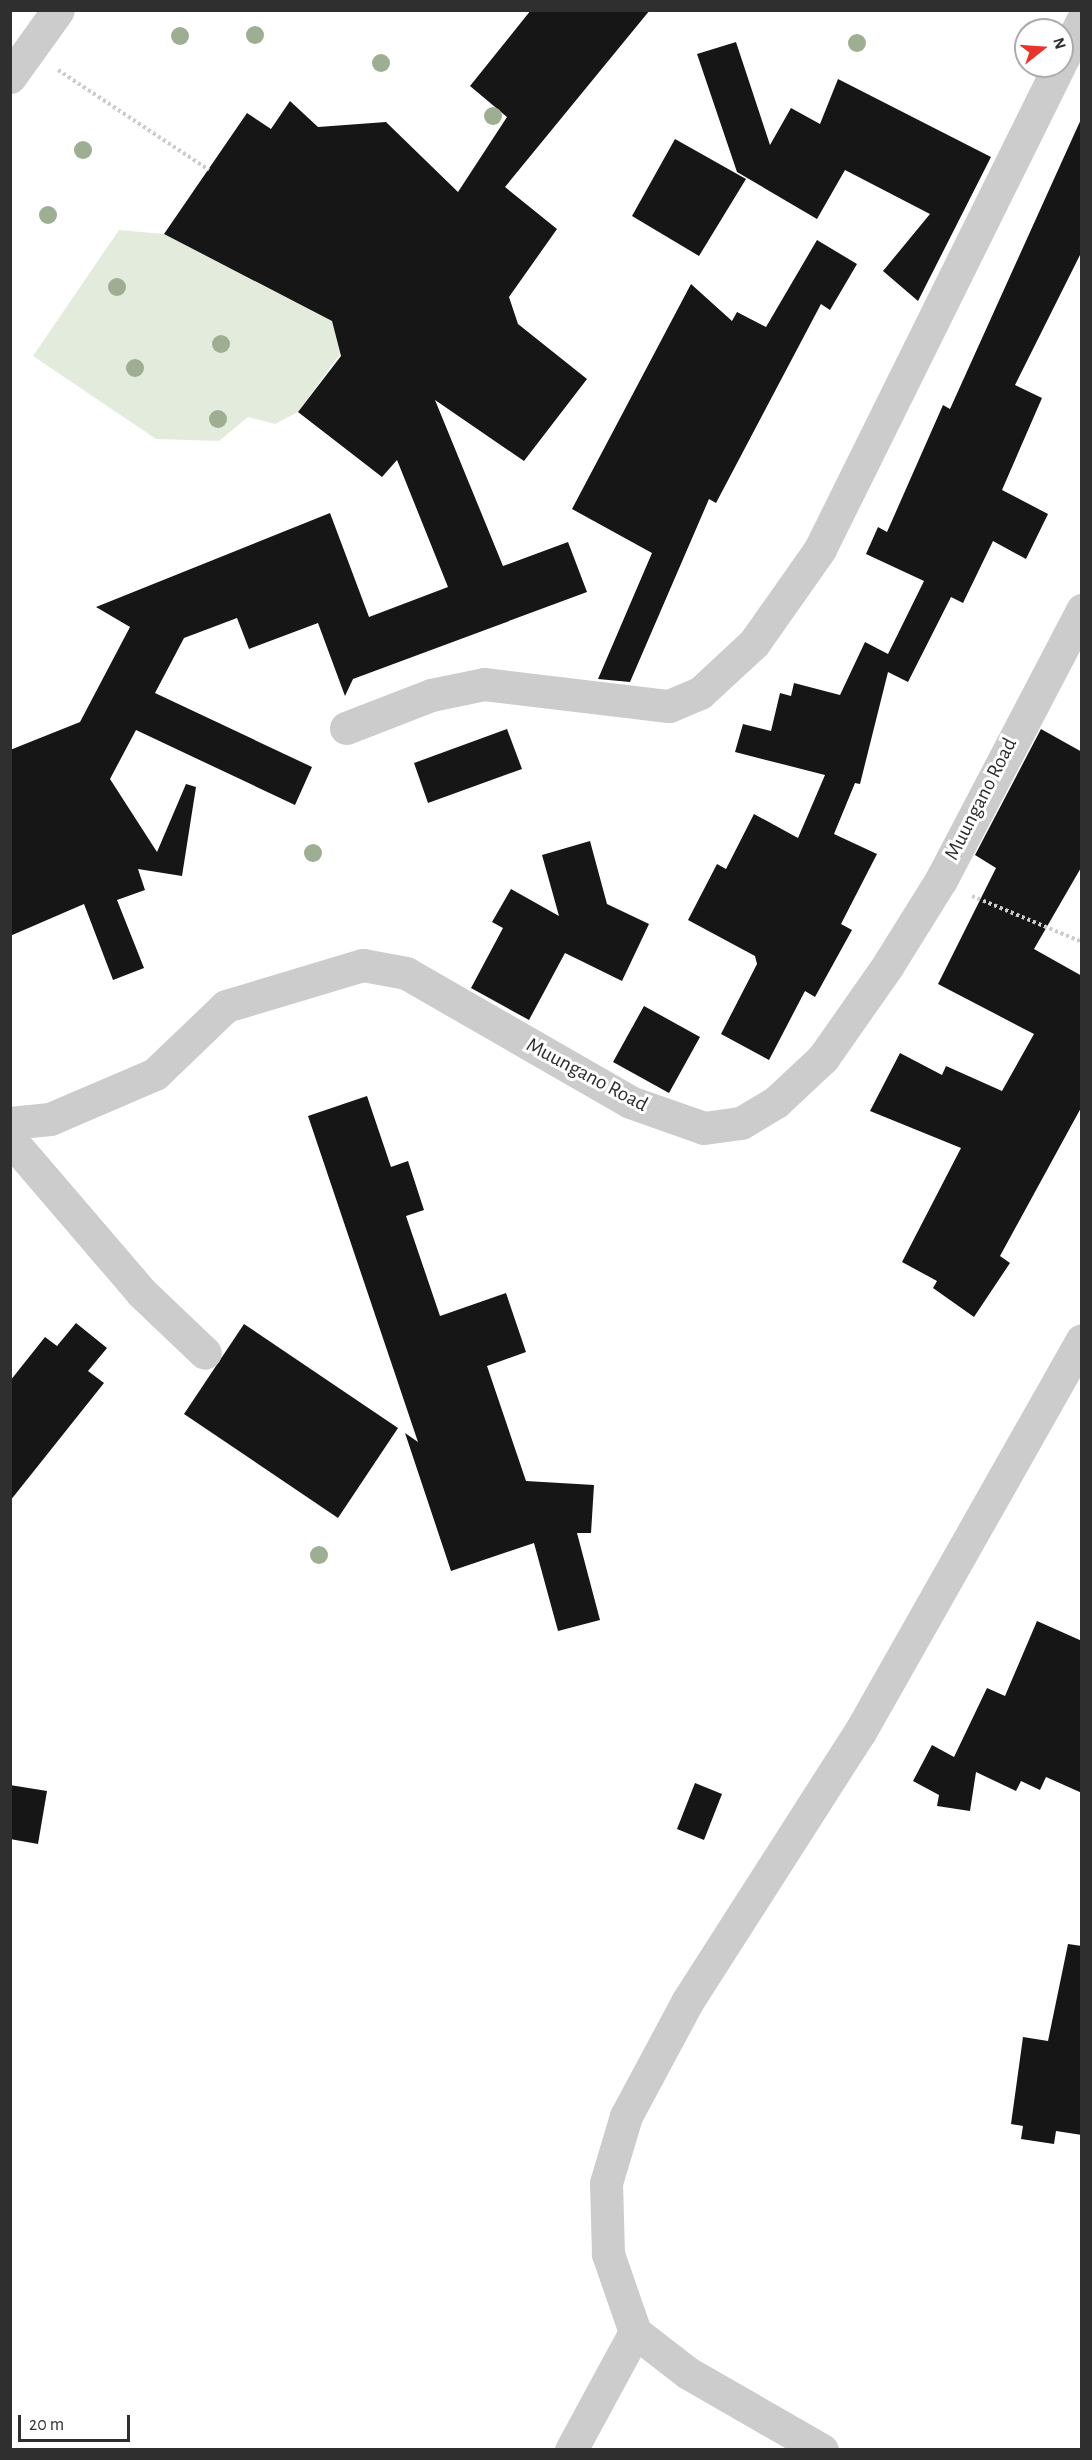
<!DOCTYPE html>
<html>
<head>
<meta charset="utf-8">
<style>
	body { margin:0 }
	#map { position:relative; width:1092px; height:2460px; overflow:hidden; background:#fff; font-family:"Alegreya Sans",sans-serif }
	div>[style] { position:absolute }
	[style*='--x'] { left:calc(var(--x)*1px); top:calc(var(--y)*1px); width:calc(var(--w)*1px); rotate:calc(var(--a)*1deg) }
	.green>* { inset:0; background:#e3ecdc }
	.building>* { inset:0; background:#161616 }
	.path>* { height:4px; margin-top:-2px; transform-origin:0; background:repeating-linear-gradient(90deg,#ccc 0 3px,transparent 0 6px) }
	.minor>* { height:33px; margin:-16.5px; padding:0 16.5px; transform-origin:16.5px; border-radius:16.5px; background:#ccc }
	.trees>* { width:18px; height:18px; margin:-9px; border-radius:50%; background:#9dae93 }
	span { translate:-50% -50%; white-space:nowrap; text-align:center; line-height:1.15; -webkit-text-stroke:6px #fff; paint-order:stroke }
	.street-label { font-size:21px; color:#2f2f2f }
	.frame { position:absolute; inset:0; border:12px solid #2f2f2f; pointer-events:none }
	.north { position:absolute; left:1014px; top:18px; width:60px; height:60px; box-sizing:border-box; background:#fff; border:2px solid #acacac; border-radius:50%; rotate:73deg; font-size:16px; font-weight:700; line-height:24px; text-align:center; color:#2f2f2f }
	.north::after { content:''; display:block; margin:auto; width:21px; height:27px; background:#e8342e; clip-path:polygon(50% 0,100% 100%,50% 72%,0 100%) }
	.scale { position:absolute; left:18px; top:2415px; width:112px; height:27px; box-sizing:border-box; border:3px solid #2f2f2f; border-top:0; padding-left:8px; font-size:18px; line-height:21px; white-space:nowrap; color:#2f2f2f; -webkit-text-stroke:4px #fff; paint-order:stroke }
</style>
</head>
<body>
<div id="map">
	<div class="green">
		<i style="clip-path:polygon(119px 230px,164px 234px,332px 321px,340px 354px,298px 412px,275px 424px,248px 417px,219px 441px,156px 439px,33px 356px)"></i>
	</div>
	<div class="building">
		<i style="clip-path:polygon(531px 10px,650px 10px,505px 187px,557px 229px,509px 297px,518px 324px,587px 379px,524px 461px,435px 400px,503px 566px,568px 542px,587px 592px,353px 679px,345px 696px,318px 623px,249px 649px,237px 618px,184px 638px,155px 693px,312px 767px,295px 805px,136px 730px,110px 779px,157px 852px,186px 784px,196px 787px,182px 876px,138px 869px,145px 890px,117px 900px,144px 968px,113px 980px,84px 904px,10px 936px,10px 750px,80px 722px,130px 627px,96px 607px,330px 513px,369px 617px,448px 587px,397px 460px,382px 477px,298px 412px,341px 356px,332px 321px,164px 234px,247px 113px,271px 129px,290px 101px,318px 127px,386px 122px,458px 192px,507px 117px,470px 86px)"></i>
		<i style="clip-path:polygon(736px 42px,770px 145px,791px 108px,820px 124px,838px 79px,991px 157px,918px 301px,883px 271px,930px 214px,845px 170px,817px 219px,737px 172px,697px 54px)"></i>
		<i style="clip-path:polygon(1082px 117px,1082px 251px,1015px 385px,1042px 398px,1002px 490px,1048px 514px,1026px 559px,993px 541px,963px 603px,951px 597px,908px 682px,888px 672px,860px 784px,855px 783px,834px 834px,877px 854px,841px 924px,852px 930px,815px 997px,805px 991px,769px 1060px,721px 1034px,757px 964px,755px 956px,688px 920px,717px 864px,726px 869px,754px 814px,798px 838px,825px 775px,735px 752px,743px 724px,771px 731px,780px 693px,791px 696px,794px 683px,840px 695px,865px 642px,888px 654px,924px 581px,866px 554px,878px 527px,887px 532px,943px 405px,950px 409px)"></i>
		<i style="clip-path:polygon(675px 139px,746px 179px,699px 256px,632px 216px)"></i>
		<i style="clip-path:polygon(817px 240px,857px 264px,830px 310px,821px 304px,716px 503px,709px 499px,630px 682px,598px 679px,652px 553px,572px 509px,691px 284px,732px 321px,737px 312px,766px 327px)"></i>
		<i style="clip-path:polygon(507px 729px,522px 769px,428px 803px,414px 763px)"></i>
		<i style="clip-path:polygon(1041px 729px,1082px 752px,1082px 866px,1034px 949px,1082px 976px,1082px 1106px,1000px 1256px,1010px 1263px,974px 1317px,933px 1288px,937px 1281px,902px 1262px,961px 1148px,870px 1111px,900px 1053px,942px 1075px,946px 1066px,1002px 1091px,1034px 1034px,938px 984px,996px 868px,975px 855px)"></i>
		<i style="clip-path:polygon(590px 841px,607px 904px,649px 924px,622px 981px,565px 953px,529px 1020px,471px 988px,503px 928px,492px 922px,511px 889px,559px 916px,542px 855px)"></i>
		<i style="clip-path:polygon(644px 1006px,700px 1037px,669px 1093px,613px 1062px)"></i>
		<i style="clip-path:polygon(367px 1096px,391px 1167px,408px 1161px,424px 1210px,406px 1216px,440px 1316px,506px 1293px,526px 1352px,487px 1366px,526px 1481px,594px 1485px,591px 1533px,577px 1533px,600px 1620px,558px 1631px,534px 1543px,451px 1571px,405px 1433px,418px 1442px,308px 1116px)"></i>
		<i style="clip-path:polygon(76px 1323px,107px 1348px,88px 1371px,104px 1383px,10px 1501px,10px 1381px,45px 1337px,57px 1346px)"></i>
		<i style="clip-path:polygon(244px 1324px,398px 1428px,338px 1518px,184px 1414px)"></i>
		<i style="clip-path:polygon(1037px 1621px,1082px 1641px,1082px 1793px,1046px 1777px,1040px 1790px,1021px 1781px,1016px 1791px,976px 1772px,970px 1811px,937px 1806px,939px 1795px,913px 1781px,932px 1745px,954px 1757px,987px 1688px,1005px 1696px)"></i>
		<i style="clip-path:polygon(695px 1783px,722px 1794px,704px 1840px,677px 1829px)"></i>
		<i style="clip-path:polygon(10px 1785px,47px 1791px,38px 1844px,10px 1839px)"></i>
		<i style="clip-path:polygon(1068px 1944px,1082px 1946px,1082px 2135px,1056px 2131px,1054px 2144px,1021px 2139px,1023px 2126px,1011px 2124px,1023px 2037px,1048px 2041px)"></i>
	</div>
	<div class="path">
		<i style="--x:58;--y:70;--w:181;--a:33.5"></i>
		<i style="--x:972;--y:896;--w:119;--a:22.7"></i>
	</div>
	<div class="minor">
		<i style="--x:1062;--y:60;--w:44;--a:-62.9"></i>
		<i style="--x:10;--y:77;--w:82;--a:-54.4"></i>
		<i style="--x:346;--y:728;--w:91;--a:-21.2"></i>
		<i style="--x:431;--y:695;--w:54;--a:-11.7"></i>
		<i style="--x:484;--y:684;--w:186;--a:6.8"></i>
		<i style="--x:669;--y:706;--w:34;--a:-23"></i>
		<i style="--x:700;--y:693;--w:74;--a:-42.8"></i>
		<i style="--x:754;--y:643;--w:115;--a:-54.9"></i>
		<i style="--x:820;--y:549;--w:539;--a:-63.67"></i>
		<i style="--x:10;--y:1123;--w:40;--a:-5.7"></i>
		<i style="--x:50;--y:1119;--w:114;--a:-23.2"></i>
		<i style="--x:155;--y:1074;--w:98;--a:-43.8"></i>
		<i style="--x:226;--y:1006;--w:143;--a:-16.7"></i>
		<i style="--x:363;--y:965;--w:44;--a:10.5"></i>
		<i style="--x:406;--y:973;--w:258;--a:29.9"></i>
		<i style="--x:630;--y:1102;--w:78;--a:19.4"></i>
		<i style="--x:704;--y:1128;--w:37;--a:-8"></i>
		<i style="--x:741;--y:1123;--w:41;--a:-31"></i>
		<i style="--x:776;--y:1102;--w:64;--a:-43.1"></i>
		<i style="--x:823;--y:1058;--w:113;--a:-55"></i>
		<i style="--x:888;--y:965;--w:100;--a:-58.1"></i>
		<i style="--x:941;--y:880;--w:305;--a:-62.4"></i>
		<i style="--x:10;--y:1139;--w:201;--a:49.4"></i>
		<i style="--x:141;--y:1292;--w:88;--a:43.6"></i>
		<i style="--x:571;--y:2450;--w:134;--a:-61.5"></i>
		<i style="--x:822;--y:2450;--w:155;--a:-150.1"></i>
		<i style="--x:688;--y:2373;--w:67;--a:-142.3"></i>
		<i style="--x:635;--y:2332;--w:83;--a:-109.1"></i>
		<i style="--x:608;--y:2254;--w:71;--a:-91.6"></i>
		<i style="--x:606;--y:2183;--w:70;--a:-73.4"></i>
		<i style="--x:626;--y:2116;--w:129;--a:-61.8"></i>
		<i style="--x:687;--y:2002;--w:321;--a:-57.4"></i>
		<i style="--x:860;--y:1732;--w:450;--a:-60.5"></i>
	</div>
	<div class="trees">
		<i style="left:255px;top:35px"></i>
		<i style="left:180px;top:36px"></i>
		<i style="left:857px;top:43px"></i>
		<i style="left:381px;top:63px"></i>
		<i style="left:493px;top:116px"></i>
		<i style="left:83px;top:150px"></i>
		<i style="left:48px;top:215px"></i>
		<i style="left:117px;top:287px"></i>
		<i style="left:221px;top:344px"></i>
		<i style="left:135px;top:368px"></i>
		<i style="left:218px;top:419px"></i>
		<i style="left:313px;top:853px"></i>
		<i style="left:319px;top:1555px"></i>
	</div>
	<div class="street-label">
		<span style="left:981px;top:799px;rotate:-63deg">Muungano Road</span>
		<span style="left:587px;top:1075px;rotate:28deg">Muungano Road</span>
	</div>
	<div class="frame"></div>
	<div class="north">N</div>
	<div class="scale">20 m</div>
</div>
</body>
</html>
